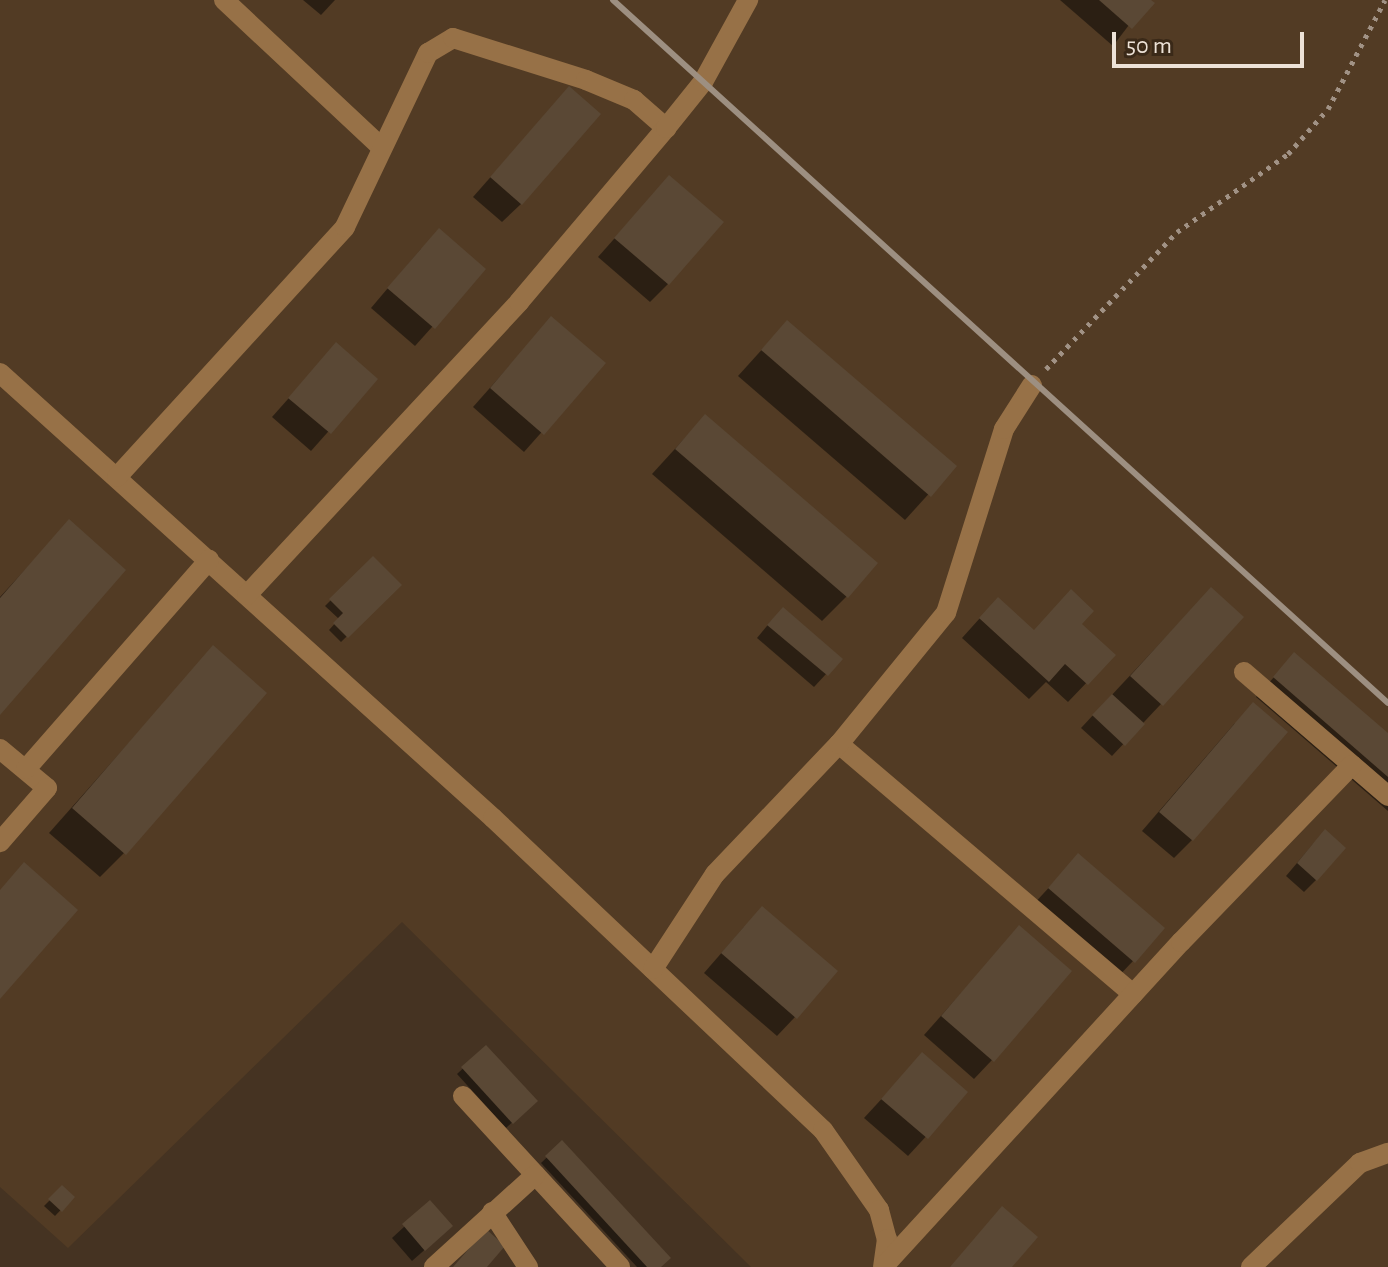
<!DOCTYPE html>
<html>
<head>
<meta charset="utf-8">
<style>
	body { margin:0 }
	#map { position:relative; width:1388px; height:1267px; overflow:hidden; background:#453322; font-family:"Alegreya Sans",sans-serif }
	div>[style] { position:absolute }
	[style*='--x'] { left:calc(var(--x)*1px); top:calc(var(--y)*1px); width:calc(var(--w)*1px); rotate:calc(var(--a)*1deg) }
	.built>* { inset:0; background:#523b24 }
	.shadow>* { inset:0; background:#0007 }
	.building>* { inset:0; background:#5a4835 }
	.path>* { height:5px; margin-top:-2.5px; transform-origin:0; background:repeating-linear-gradient(90deg,#a19285 0 4px,transparent 0 10px) }
	.minor>* { height:20px; margin:-10px; padding:0 10px; transform-origin:10px; border-radius:10px; background:#977147 }
	.rail>* { height:6px; margin:-3px; padding:0 3px; transform-origin:3px; border-radius:3px; background:#9d8f81 }
	span { translate:-50% -50%; white-space:nowrap; text-align:center; line-height:1.15; -webkit-text-stroke:7px #3a2918; paint-order:stroke }
	.scale { position:absolute; left:1112px; top:32px; width:192px; height:36px; box-sizing:border-box; border:4px solid #ede2d7; border-top:0; padding-left:10px; font-size:24px; line-height:28px; white-space:nowrap; color:#ede2d7; -webkit-text-stroke:6px #3a2918; paint-order:stroke }
</style>
</head>
<body>
<div id="map">
	<div class="built">
		<i style="clip-path:polygon(0 0,1388px 0,1388px 1267px,751px 1267px,402px 922px,68px 1248px,0 1187px)"></i>
	</div>
	<div class="shadow">
		<i style="clip-path:polygon(303px 0,335px 0,321px 15px)"></i>
		<i style="clip-path:polygon(1060px 0,1148px 0,1113px 46px)"></i>
		<i style="clip-path:polygon(569px 88px,521px 204px,502px 222px,473px 197px)"></i>
		<i style="clip-path:polygon(669px 177px,668px 284px,650px 302px,598px 257px)"></i>
		<i style="clip-path:polygon(421px 249px,484px 269px,415px 346px,371px 308px)"></i>
		<i style="clip-path:polygon(551px 319px,603px 363px,524px 452px,473px 407px)"></i>
		<i style="clip-path:polygon(787px 322px,954px 466px,905px 520px,738px 376px)"></i>
		<i style="clip-path:polygon(336px 345px,375px 379px,311px 451px,272px 417px)"></i>
		<i style="clip-path:polygon(705px 416px,847px 596px,822px 621px,652px 474px)"></i>
		<i style="clip-path:polygon(69px 522px,0 712px,0 597px)"></i>
		<i style="clip-path:polygon(373px 558px,399px 585px,341px 642px,329px 630px,339px 619px,325px 606px)"></i>
		<i style="clip-path:polygon(1193px 608px,1161px 704px,1112px 756px,1081px 728px)"></i>
		<i style="clip-path:polygon(980px 618px,1033px 632px,1079px 624px,1113px 655px,1068px 702px,1046px 682px,1029px 699px,962px 638px)"></i>
		<i style="clip-path:polygon(771px 621px,840px 659px,814px 687px,757px 638px)"></i>
		<i style="clip-path:polygon(213px 648px,124px 853px,100px 877px,49px 833px)"></i>
		<i style="clip-path:polygon(1294px 655px,1388px 736px,1388px 811px,1256px 697px)"></i>
		<i style="clip-path:polygon(1235px 723px,1192px 840px,1174px 858px,1142px 831px)"></i>
		<i style="clip-path:polygon(1313px 844px,1316px 880px,1304px 892px,1286px 876px)"></i>
		<i style="clip-path:polygon(1078px 856px,1133px 961px,1115px 980px,1031px 907px)"></i>
		<i style="clip-path:polygon(744px 927px,795px 1017px,777px 1036px,704px 973px)"></i>
		<i style="clip-path:polygon(1019px 928px,992px 1060px,974px 1079px,924px 1035px)"></i>
		<i style="clip-path:polygon(486px 1047px,535px 1101px,506px 1128px,457px 1074px)"></i>
		<i style="clip-path:polygon(922px 1055px,966px 1093px,908px 1156px,864px 1118px)"></i>
		<i style="clip-path:polygon(562px 1143px,659px 1267px,637px 1267px,541px 1163px)"></i>
		<i style="clip-path:polygon(62px 1188px,73px 1197px,55px 1216px,44px 1206px)"></i>
		<i style="clip-path:polygon(430px 1203px,438px 1238px,412px 1261px,392px 1238px)"></i>
	</div>
	<div class="building">
		<i style="clip-path:polygon(1099px 0,1151px 0,1155px 3px,1132px 29px)"></i>
		<i style="clip-path:polygon(569px 86px,601px 114px,522px 205px,490px 177px)"></i>
		<i style="clip-path:polygon(669px 175px,724px 222px,669px 285px,614px 238px)"></i>
		<i style="clip-path:polygon(439px 228px,486px 269px,435px 329px,387px 288px)"></i>
		<i style="clip-path:polygon(551px 316px,606px 363px,544px 435px,490px 388px)"></i>
		<i style="clip-path:polygon(787px 320px,957px 466px,931px 497px,761px 350px)"></i>
		<i style="clip-path:polygon(336px 342px,378px 379px,331px 434px,288px 398px)"></i>
		<i style="clip-path:polygon(705px 414px,878px 563px,848px 598px,675px 449px)"></i>
		<i style="clip-path:polygon(69px 519px,126px 570px,0 715px,0 598px)"></i>
		<i style="clip-path:polygon(373px 556px,402px 585px,348px 638px,333px 623px,343px 613px,329px 599px)"></i>
		<i style="clip-path:polygon(1211px 587px,1244px 617px,1163px 706px,1130px 676px)"></i>
		<i style="clip-path:polygon(1071px 589px,1094px 611px,1082px 624px,1116px 655px,1088px 685px,1065px 664px,1049px 682px,979px 618px,998px 597px,1034px 630px)"></i>
		<i style="clip-path:polygon(783px 607px,843px 659px,828px 676px,767px 625px)"></i>
		<i style="clip-path:polygon(213px 645px,267px 693px,126px 855px,72px 808px)"></i>
		<i style="clip-path:polygon(1294px 652px,1388px 733px,1388px 777px,1273px 677px)"></i>
		<i style="clip-path:polygon(1112px 694px,1145px 724px,1125px 746px,1092px 715px)"></i>
		<i style="clip-path:polygon(1253px 702px,1288px 732px,1193px 841px,1159px 812px)"></i>
		<i style="clip-path:polygon(1325px 829px,1346px 848px,1317px 881px,1297px 863px)"></i>
		<i style="clip-path:polygon(1078px 853px,1165px 928px,1135px 963px,1048px 888px)"></i>
		<i style="clip-path:polygon(24px 862px,78px 910px,0 999px,0 890px)"></i>
		<i style="clip-path:polygon(762px 906px,838px 971px,797px 1019px,721px 953px)"></i>
		<i style="clip-path:polygon(1019px 925px,1072px 971px,994px 1062px,941px 1016px)"></i>
		<i style="clip-path:polygon(486px 1045px,538px 1101px,513px 1124px,461px 1067px)"></i>
		<i style="clip-path:polygon(922px 1052px,968px 1092px,928px 1139px,881px 1099px)"></i>
		<i style="clip-path:polygon(562px 1140px,671px 1258px,661px 1267px,647px 1267px,545px 1156px)"></i>
		<i style="clip-path:polygon(62px 1185px,75px 1197px,62px 1212px,48px 1199px)"></i>
		<i style="clip-path:polygon(430px 1200px,453px 1226px,425px 1251px,402px 1224px)"></i>
		<i style="clip-path:polygon(1002px 1206px,1038px 1237px,1012px 1267px,950px 1267px)"></i>
		<i style="clip-path:polygon(486px 1229px,505px 1246px,487px 1267px,453px 1267px)"></i>
	</div>
	<div class="path">
		<i style="--x:1046;--y:369;--w:190;--a:-46.3"></i>
		<i style="--x:1177;--y:232;--w:136;--a:-35.1"></i>
		<i style="--x:1288;--y:154;--w:60;--a:-48.4"></i>
		<i style="--x:1328;--y:109;--w:123;--a:-62.4"></i>
	</div>
	<div class="minor">
		<i style="--x:224;--y:0;--w:214;--a:43.1"></i>
		<i style="--x:0;--y:373;--w:664;--a:42.07"></i>
		<i style="--x:493;--y:818;--w:454;--a:43.4"></i>
		<i style="--x:823;--y:1130;--w:98;--a:55"></i>
		<i style="--x:879;--y:1210;--w:30;--a:75"></i>
		<i style="--x:887;--y:1239;--w:28;--a:98"></i>
		<i style="--x:117;--y:477;--w:338;--a:-47.6"></i>
		<i style="--x:345;--y:227;--w:193;--a:-64.5"></i>
		<i style="--x:428;--y:53;--w:29;--a:-31"></i>
		<i style="--x:453;--y:38;--w:139;--a:17.5"></i>
		<i style="--x:586;--y:80;--w:52;--a:22.6"></i>
		<i style="--x:634;--y:100;--w:43;--a:41.2"></i>
		<i style="--x:247;--y:595;--w:400;--a:-47.1"></i>
		<i style="--x:519;--y:302;--w:228;--a:-49.8"></i>
		<i style="--x:666;--y:128;--w:59;--a:-51.2"></i>
		<i style="--x:703;--y:82;--w:94;--a:-61.2"></i>
		<i style="--x:1244;--y:672;--w:190;--a:40.7"></i>
		<i style="--x:839;--y:744;--w:386;--a:40.4"></i>
		<i style="--x:0;--y:749;--w:61;--a:39.7"></i>
		<i style="--x:47;--y:788;--w:72;--a:131"></i>
		<i style="--x:26;--y:769;--w:278;--a:-48.8"></i>
		<i style="--x:653;--y:969;--w:113;--a:-56.9"></i>
		<i style="--x:715;--y:874;--w:180;--a:-46.4"></i>
		<i style="--x:839;--y:744;--w:169;--a:-50.8"></i>
		<i style="--x:946;--y:613;--w:193;--a:-72.5"></i>
		<i style="--x:1004;--y:429;--w:52;--a:-57.5"></i>
		<i style="--x:463;--y:1096;--w:232;--a:47.4"></i>
		<i style="--x:492;--y:1212;--w:66;--a:56.8"></i>
		<i style="--x:884;--y:1266;--w:440;--a:-47.5"></i>
		<i style="--x:1181;--y:942;--w:246;--a:-46"></i>
		<i style="--x:434;--y:1267;--w:137;--a:-42.3"></i>
		<i style="--x:1251;--y:1267;--w:151;--a:-43.7"></i>
		<i style="--x:1360;--y:1163;--w:30;--a:-20"></i>
	</div>
	<div class="rail">
		<i style="--x:613;--y:0;--w:1046;--a:42.21"></i>
	</div>
	<div class="scale">50 m</div>
</div>
</body>
</html>
